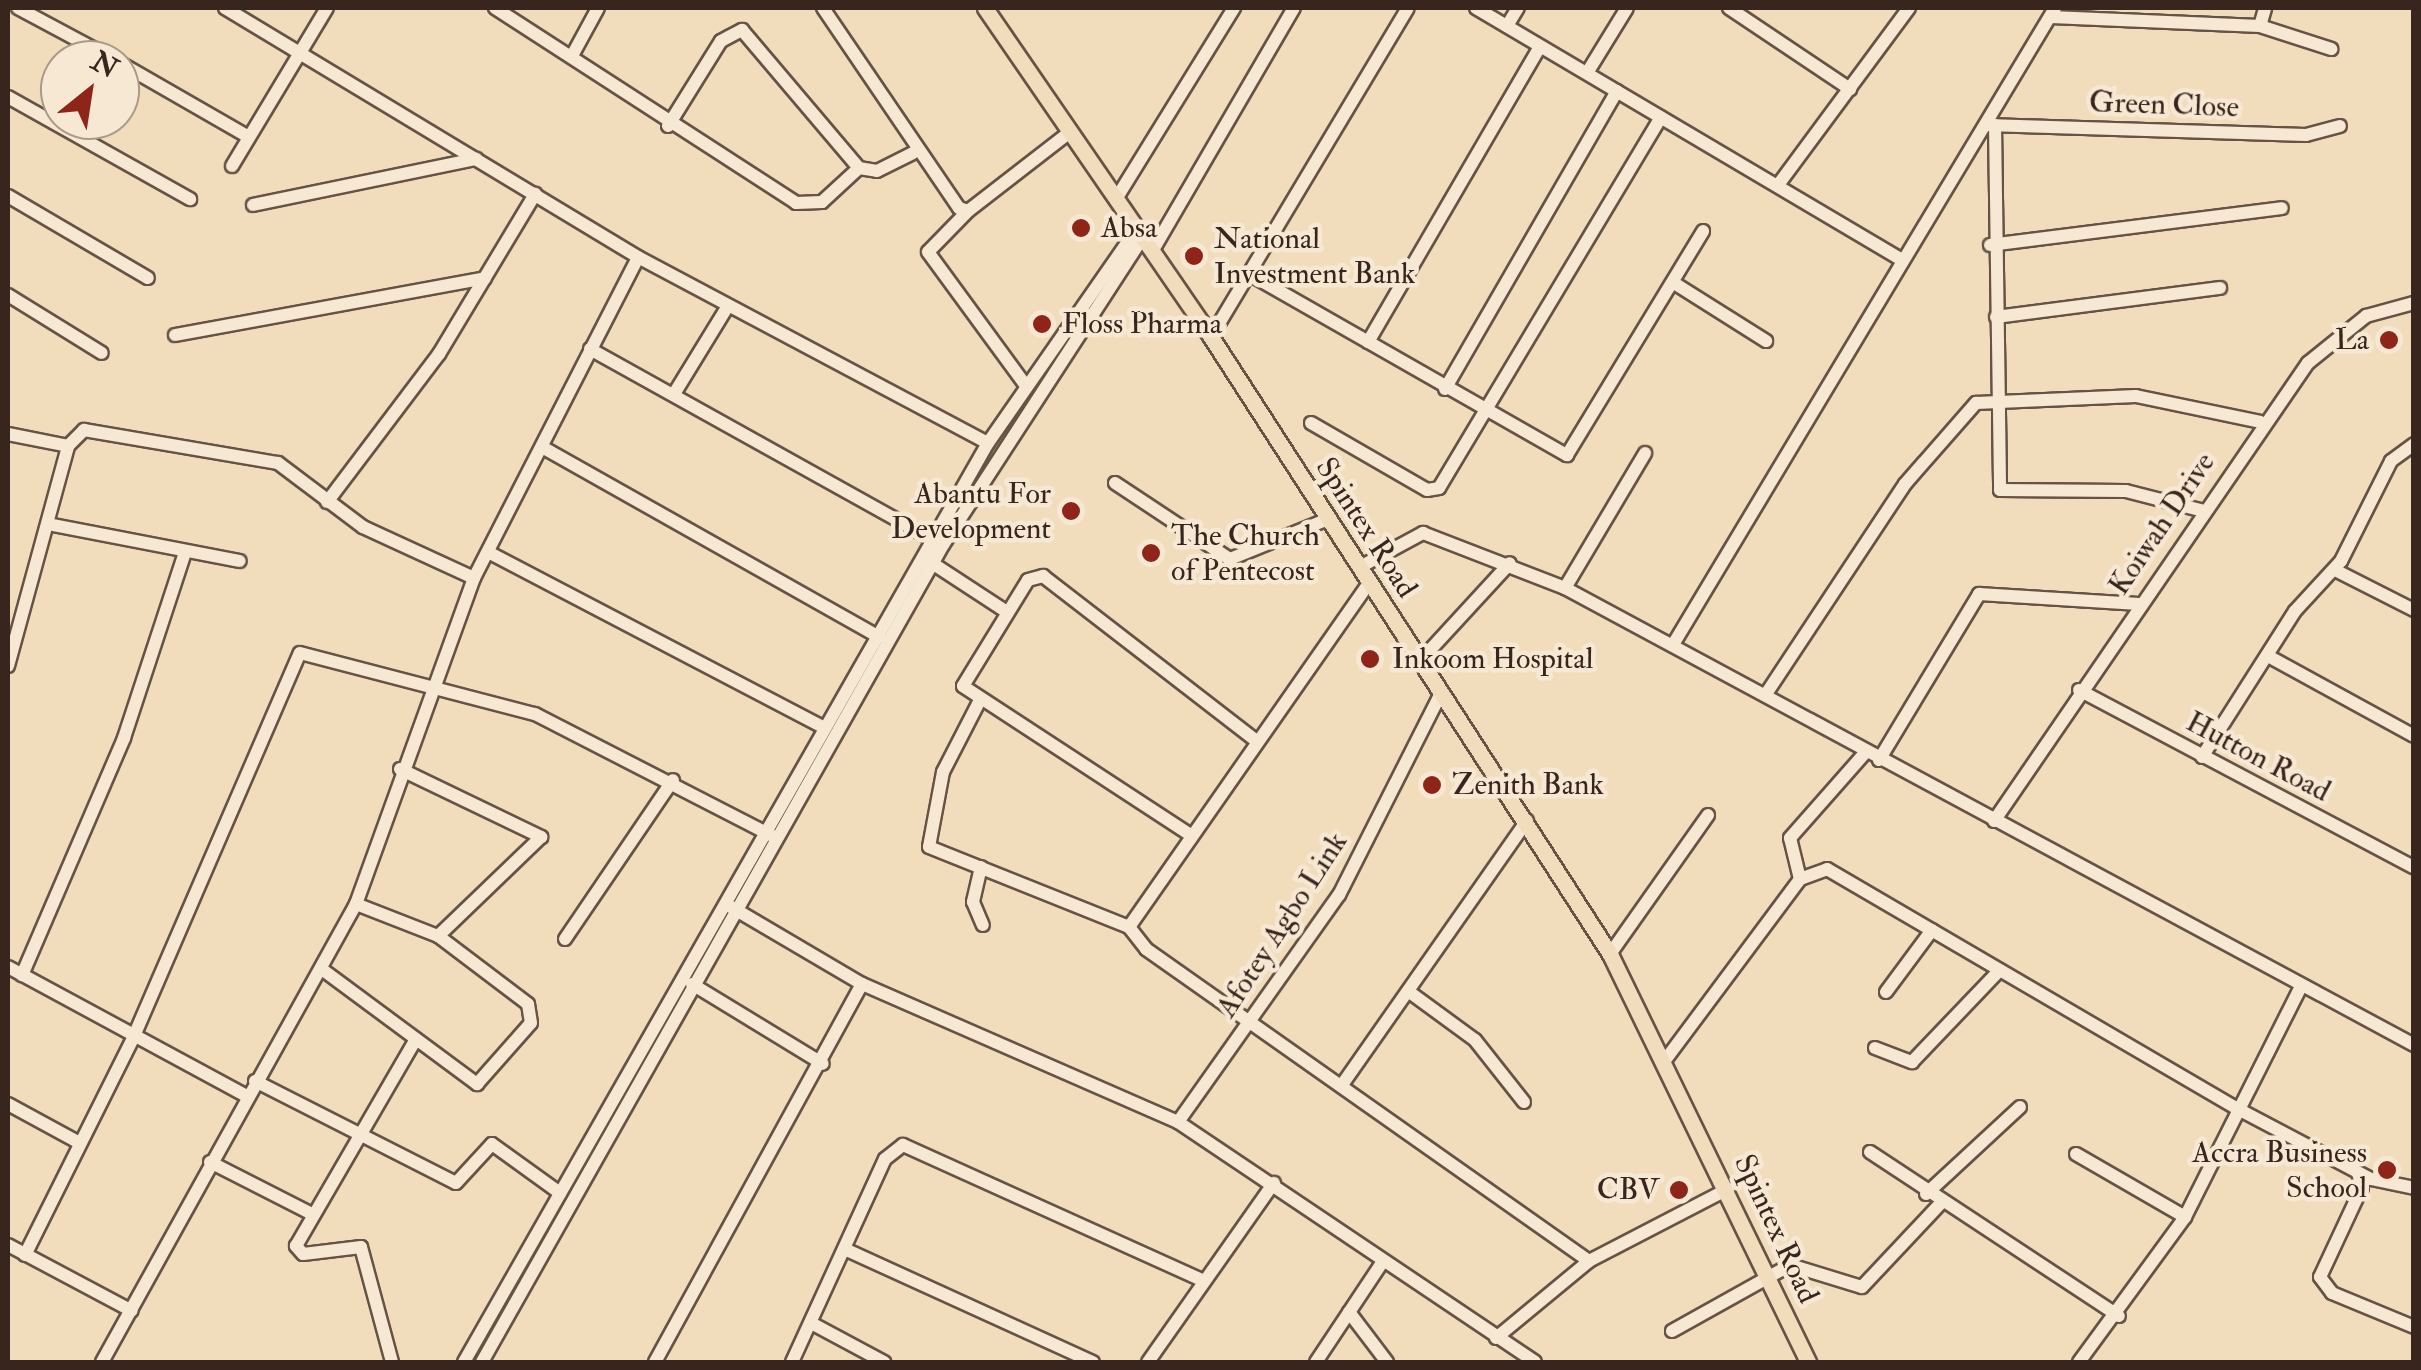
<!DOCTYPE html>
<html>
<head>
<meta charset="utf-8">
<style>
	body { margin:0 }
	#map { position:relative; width:2421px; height:1370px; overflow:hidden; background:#f1dcbc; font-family:"IM FELL Double Pica",serif }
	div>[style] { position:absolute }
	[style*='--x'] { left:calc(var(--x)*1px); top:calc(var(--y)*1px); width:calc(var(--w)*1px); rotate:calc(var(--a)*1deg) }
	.roads { filter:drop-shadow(2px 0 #665345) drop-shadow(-2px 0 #665345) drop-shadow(0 2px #665345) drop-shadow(0 -2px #665345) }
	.minor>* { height:12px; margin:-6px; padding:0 6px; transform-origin:6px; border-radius:6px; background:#f6e8d3 }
	.major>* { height:15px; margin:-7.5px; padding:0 7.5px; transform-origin:7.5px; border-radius:7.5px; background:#f1dcbc }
	.dots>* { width:28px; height:28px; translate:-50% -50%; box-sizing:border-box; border:5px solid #f6e8d3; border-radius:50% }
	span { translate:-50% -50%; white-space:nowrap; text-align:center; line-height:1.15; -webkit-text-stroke:9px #f6e8d3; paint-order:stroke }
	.street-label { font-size:30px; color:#38251d }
	.poi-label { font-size:30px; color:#38251d }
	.left { translate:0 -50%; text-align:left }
	.right { translate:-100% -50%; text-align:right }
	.frame { position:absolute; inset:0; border:10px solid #38251d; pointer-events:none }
	.north { position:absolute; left:40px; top:40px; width:100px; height:100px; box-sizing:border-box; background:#f6e8d3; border:2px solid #aa9a8a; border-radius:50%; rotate:30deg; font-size:28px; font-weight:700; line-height:40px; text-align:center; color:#38251d }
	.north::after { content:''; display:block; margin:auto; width:35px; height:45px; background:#8f2418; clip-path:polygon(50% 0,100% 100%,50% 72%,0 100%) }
</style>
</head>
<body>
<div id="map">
	<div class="roads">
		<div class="minor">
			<i style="--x:18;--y:8;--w:110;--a:28.2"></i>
			<i style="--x:225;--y:8;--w:482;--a:31.1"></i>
			<i style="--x:638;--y:257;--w:396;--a:28"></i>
			<i style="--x:495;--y:8;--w:359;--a:32.9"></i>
			<i style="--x:796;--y:203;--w:26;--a:-2"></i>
			<i style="--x:822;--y:202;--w:50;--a:-42.6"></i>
			<i style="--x:823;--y:8;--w:242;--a:55.8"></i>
			<i style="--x:959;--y:208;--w:9;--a:18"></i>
			<i style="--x:968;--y:211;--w:129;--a:-37.8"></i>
			<i style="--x:1476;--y:8;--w:495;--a:30.6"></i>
			<i style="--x:1729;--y:8;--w:146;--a:33.8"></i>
			<i style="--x:2051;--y:17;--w:209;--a:2.5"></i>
			<i style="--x:2260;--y:26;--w:19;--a:-74"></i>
			<i style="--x:1507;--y:26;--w:21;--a:-59"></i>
			<i style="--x:2260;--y:26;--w:75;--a:17.9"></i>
			<i style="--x:573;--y:54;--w:52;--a:-61.5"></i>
			<i style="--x:120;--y:63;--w:146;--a:29.9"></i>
			<i style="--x:1587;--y:73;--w:76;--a:-58.4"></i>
			<i style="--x:8;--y:97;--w:209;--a:29.3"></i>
			<i style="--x:1987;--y:125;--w:319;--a:1.8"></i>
			<i style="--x:2306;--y:135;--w:35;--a:-15"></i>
			<i style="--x:1995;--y:125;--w:365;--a:89.2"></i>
			<i style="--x:2000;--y:490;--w:126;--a:0.5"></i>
			<i style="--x:2126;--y:491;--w:81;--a:14.4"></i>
			<i style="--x:668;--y:126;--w:100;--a:-58.1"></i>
			<i style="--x:721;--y:41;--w:24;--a:-28"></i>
			<i style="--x:742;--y:30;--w:181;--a:49.7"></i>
			<i style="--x:859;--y:168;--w:18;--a:9"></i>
			<i style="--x:877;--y:171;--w:40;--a:-26.6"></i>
			<i style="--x:232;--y:166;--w:184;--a:-59"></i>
			<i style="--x:1778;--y:185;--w:220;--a:-53.5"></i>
			<i style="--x:8;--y:196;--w:162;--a:30.4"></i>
			<i style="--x:1116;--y:199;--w:225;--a:-58.3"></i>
			<i style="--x:253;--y:205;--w:228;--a:-11.7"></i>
			<i style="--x:968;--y:211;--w:57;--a:134.3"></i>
			<i style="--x:928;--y:252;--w:166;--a:53.8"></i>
			<i style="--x:1990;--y:245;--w:294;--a:-7.2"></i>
			<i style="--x:1153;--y:250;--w:280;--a:-59.8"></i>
			<i style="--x:1251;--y:275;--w:364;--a:29.7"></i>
			<i style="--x:1567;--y:455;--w:262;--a:-58.7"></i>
			<i style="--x:1674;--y:283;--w:109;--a:32.2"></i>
			<i style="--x:8;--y:295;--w:110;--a:31.7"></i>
			<i style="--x:1996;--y:317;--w:226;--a:-7.4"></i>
			<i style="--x:175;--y:335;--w:315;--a:-10.4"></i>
			<i style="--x:1211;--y:337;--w:383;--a:-59.1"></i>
			<i style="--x:1368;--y:342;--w:342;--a:-59.8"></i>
			<i style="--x:590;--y:349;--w:393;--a:29.1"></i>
			<i style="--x:1445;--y:389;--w:344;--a:-60"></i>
			<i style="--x:674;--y:394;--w:103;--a:-58.5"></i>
			<i style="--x:1311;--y:423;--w:134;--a:30"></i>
			<i style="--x:1427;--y:490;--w:12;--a:-9"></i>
			<i style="--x:1439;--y:488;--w:432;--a:-59.1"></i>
			<i style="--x:8;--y:434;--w:61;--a:11.3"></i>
			<i style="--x:542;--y:447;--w:387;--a:29.4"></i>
			<i style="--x:1115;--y:483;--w:138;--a:33.5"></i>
			<i style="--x:1230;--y:559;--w:106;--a:-22.2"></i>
			<i style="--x:327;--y:502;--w:186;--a:-52.9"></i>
			<i style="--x:439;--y:354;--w:187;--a:-59"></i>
			<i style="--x:53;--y:525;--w:190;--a:10.9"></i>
			<i style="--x:488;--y:552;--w:380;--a:27.6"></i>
			<i style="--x:932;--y:563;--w:90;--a:33.2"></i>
			<i style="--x:1360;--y:567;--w:72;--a:-28.4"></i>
			<i style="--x:1423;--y:533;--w:152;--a:21.2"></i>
			<i style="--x:1565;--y:588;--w:964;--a:28.29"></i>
			<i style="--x:2335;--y:570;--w:89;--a:26.9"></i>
			<i style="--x:1565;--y:588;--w:157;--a:-59.3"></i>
			<i style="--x:1674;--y:643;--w:741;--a:-59.04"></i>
			<i style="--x:2268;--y:656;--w:166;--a:28.7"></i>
			<i style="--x:1419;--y:662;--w:134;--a:-47.4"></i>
			<i style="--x:8;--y:666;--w:228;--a:-74.7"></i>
			<i style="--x:68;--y:446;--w:23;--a:-45"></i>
			<i style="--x:84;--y:430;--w:197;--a:9.7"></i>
			<i style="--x:278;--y:463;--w:106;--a:37"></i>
			<i style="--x:363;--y:527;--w:122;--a:24.7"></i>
			<i style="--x:2079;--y:690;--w:379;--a:27.9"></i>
			<i style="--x:1766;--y:694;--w:252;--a:-56.5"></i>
			<i style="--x:1905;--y:484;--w:108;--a:-48.8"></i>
			<i style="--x:1976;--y:403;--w:160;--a:-2.5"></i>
			<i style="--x:2136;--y:396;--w:127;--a:11.8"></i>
			<i style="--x:980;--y:700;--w:81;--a:117.2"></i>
			<i style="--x:943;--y:772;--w:76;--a:100.6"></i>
			<i style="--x:929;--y:847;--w:215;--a:21.8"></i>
			<i style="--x:1129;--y:927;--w:28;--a:52"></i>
			<i style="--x:1146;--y:949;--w:542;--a:35.16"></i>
			<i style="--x:2202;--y:757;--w:173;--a:-57.5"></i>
			<i style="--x:2295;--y:611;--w:68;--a:-47.4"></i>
			<i style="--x:2341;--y:561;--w:112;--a:-63.4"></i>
			<i style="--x:2391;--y:461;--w:29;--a:-36"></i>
			<i style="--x:1879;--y:760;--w:194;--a:-58.9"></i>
			<i style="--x:1979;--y:594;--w:160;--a:3.6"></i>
			<i style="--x:400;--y:769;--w:157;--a:25.7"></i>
			<i style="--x:541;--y:837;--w:143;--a:136.1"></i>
			<i style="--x:1994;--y:821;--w:555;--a:-55.57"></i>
			<i style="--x:2308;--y:363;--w:75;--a:-39"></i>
			<i style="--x:2366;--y:316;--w:50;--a:-15.2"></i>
			<i style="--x:1189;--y:834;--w:270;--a:-146.8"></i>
			<i style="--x:963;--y:686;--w:124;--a:-58.5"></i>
			<i style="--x:1028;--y:580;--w:16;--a:-15"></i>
			<i style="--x:1043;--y:576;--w:267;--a:37.7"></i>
			<i style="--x:981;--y:867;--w:36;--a:103"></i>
			<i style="--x:973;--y:902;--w:25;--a:67"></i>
			<i style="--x:1800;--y:879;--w:42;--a:-103.7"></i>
			<i style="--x:1790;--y:838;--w:113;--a:-48.6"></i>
			<i style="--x:726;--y:904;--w:158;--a:30.5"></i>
			<i style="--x:862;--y:984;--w:345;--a:23.6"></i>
			<i style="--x:1178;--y:1122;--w:430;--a:33.9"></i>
			<i style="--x:1129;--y:927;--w:419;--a:-55.1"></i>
			<i style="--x:565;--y:939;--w:192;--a:-55.8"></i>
			<i style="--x:1610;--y:954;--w:170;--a:-54.8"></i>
			<i style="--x:8;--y:967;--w:272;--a:28.4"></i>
			<i style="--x:323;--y:970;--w:192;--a:36.5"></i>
			<i style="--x:477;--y:1084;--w:81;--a:-48.5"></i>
			<i style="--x:531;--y:1023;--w:19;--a:-99"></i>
			<i style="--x:528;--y:1004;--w:113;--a:-142.9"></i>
			<i style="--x:438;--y:936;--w:88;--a:-158.7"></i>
			<i style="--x:22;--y:975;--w:258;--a:-66.7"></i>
			<i style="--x:124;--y:738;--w:196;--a:-71.8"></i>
			<i style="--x:692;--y:984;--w:153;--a:31.4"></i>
			<i style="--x:1408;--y:991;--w:83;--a:36.2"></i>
			<i style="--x:1475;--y:1040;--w:79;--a:51.7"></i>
			<i style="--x:1886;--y:992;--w:77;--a:-53.4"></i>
			<i style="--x:1875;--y:1048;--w:40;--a:21"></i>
			<i style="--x:1912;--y:1062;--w:127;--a:-46.3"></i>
			<i style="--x:1666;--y:1059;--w:224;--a:-53.3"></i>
			<i style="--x:1800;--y:879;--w:29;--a:-20"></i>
			<i style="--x:1827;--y:869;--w:478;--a:30.3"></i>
			<i style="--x:2240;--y:1110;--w:148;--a:27.8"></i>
			<i style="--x:2371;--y:1179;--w:44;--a:11.8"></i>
			<i style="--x:255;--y:1081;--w:225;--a:26.9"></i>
			<i style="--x:456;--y:1183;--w:53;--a:-47.3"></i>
			<i style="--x:492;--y:1144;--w:84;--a:35.8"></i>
			<i style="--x:1344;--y:1082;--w:319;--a:-55"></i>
			<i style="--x:8;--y:1104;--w:80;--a:28.5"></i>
			<i style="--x:1178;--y:1122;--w:278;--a:-54.7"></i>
			<i style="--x:1339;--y:895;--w:226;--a:-63.2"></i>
			<i style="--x:1870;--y:1152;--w:298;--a:33.4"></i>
			<i style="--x:2076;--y:1154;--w:126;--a:30"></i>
			<i style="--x:210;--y:1162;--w:114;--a:27"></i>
			<i style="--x:2358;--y:1173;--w:15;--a:74"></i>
			<i style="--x:2362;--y:1187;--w:99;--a:115"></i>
			<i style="--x:2320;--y:1277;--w:20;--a:53"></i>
			<i style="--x:2332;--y:1293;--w:89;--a:22.5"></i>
			<i style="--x:1926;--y:1194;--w:128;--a:-42.8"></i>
			<i style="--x:8;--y:1245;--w:140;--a:28"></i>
			<i style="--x:849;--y:1251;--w:268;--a:24.5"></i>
			<i style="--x:25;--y:1255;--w:245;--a:-63.5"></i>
			<i style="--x:134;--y:1036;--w:417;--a:-66.6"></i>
			<i style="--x:300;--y:653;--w:243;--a:14.6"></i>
			<i style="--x:535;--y:714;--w:267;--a:27.2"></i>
			<i style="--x:1349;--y:1312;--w:63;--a:52.8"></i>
			<i style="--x:813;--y:1324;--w:81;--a:28.2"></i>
			<i style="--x:1672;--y:1331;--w:135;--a:-29.2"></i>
			<i style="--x:1790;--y:1265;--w:75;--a:17"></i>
			<i style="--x:1862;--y:1287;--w:114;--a:-46.8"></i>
			<i style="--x:1496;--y:1338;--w:121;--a:-39.6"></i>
			<i style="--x:1589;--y:1261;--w:157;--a:-27.4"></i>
			<i style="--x:102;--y:1362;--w:524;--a:-60.99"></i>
			<i style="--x:356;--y:904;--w:347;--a:-70.1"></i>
			<i style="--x:474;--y:578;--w:360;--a:-62.9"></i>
			<i style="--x:392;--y:1362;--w:119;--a:-105.1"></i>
			<i style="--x:361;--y:1247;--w:58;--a:173.1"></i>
			<i style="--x:303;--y:1254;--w:11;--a:-131"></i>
			<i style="--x:296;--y:1246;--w:239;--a:-59.9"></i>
			<i style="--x:464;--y:1362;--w:1058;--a:-60.31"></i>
			<i style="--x:988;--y:443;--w:261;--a:-55.2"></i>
			<i style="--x:482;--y:1362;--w:938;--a:-60.57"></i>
			<i style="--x:943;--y:545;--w:367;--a:-57"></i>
			<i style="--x:655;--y:1362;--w:431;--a:-61.3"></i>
			<i style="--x:792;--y:1362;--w:223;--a:-65.4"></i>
			<i style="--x:885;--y:1159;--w:23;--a:-38"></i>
			<i style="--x:903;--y:1145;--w:328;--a:24.3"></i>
			<i style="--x:1148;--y:1362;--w:219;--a:-54.9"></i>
			<i style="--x:1316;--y:1362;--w:121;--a:-56.4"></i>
			<i style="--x:2079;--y:1362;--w:180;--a:-53.8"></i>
			<i style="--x:2185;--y:1217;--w:256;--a:-63.3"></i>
		</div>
		<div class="major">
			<i style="--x:985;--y:8;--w:399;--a:55.5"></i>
			<i style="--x:1211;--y:337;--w:735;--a:57.11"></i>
			<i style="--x:1610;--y:954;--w:454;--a:64.1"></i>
		</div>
	</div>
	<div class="dots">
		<i style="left:1081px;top:228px;background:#8f2418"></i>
		<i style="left:1194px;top:256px;background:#8f2418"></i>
		<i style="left:1042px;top:324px;background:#8f2418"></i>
		<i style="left:2389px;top:340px;background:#8f2418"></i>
		<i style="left:1071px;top:511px;background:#8f2418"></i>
		<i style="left:1151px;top:553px;background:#8f2418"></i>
		<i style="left:1370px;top:659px;background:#8f2418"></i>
		<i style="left:1432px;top:785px;background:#8f2418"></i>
		<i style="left:2387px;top:1170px;background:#8f2418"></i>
		<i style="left:1679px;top:1190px;background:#8f2418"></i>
	</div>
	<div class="street-label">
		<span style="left:2164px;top:105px;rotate:2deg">Green Close</span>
		<span style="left:2162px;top:524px;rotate:-56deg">Koiwah Drive</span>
		<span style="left:1366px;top:528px;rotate:57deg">Spintex Road</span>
		<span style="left:2258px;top:757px;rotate:28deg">Hutton Road</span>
		<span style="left:1282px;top:925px;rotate:-57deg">Afotey Agbo Link</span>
		<span style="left:1776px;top:1229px;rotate:65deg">Spintex Road</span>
	</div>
	<div class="poi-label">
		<span class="left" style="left:1101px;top:228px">Absa</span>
		<span class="left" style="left:1214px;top:256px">National<br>Investment Bank</span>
		<span class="left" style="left:1062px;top:324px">Floss Pharma</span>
		<span class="right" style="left:2369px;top:340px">La</span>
		<span class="right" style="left:1051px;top:511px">Abantu For<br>Development</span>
		<span class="left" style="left:1171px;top:553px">The Church<br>of Pentecost</span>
		<span class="left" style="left:1392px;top:659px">Inkoom Hospital</span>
		<span class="left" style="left:1452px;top:785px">Zenith Bank</span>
		<span class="right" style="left:2367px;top:1170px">Accra Business<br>School</span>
		<span class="right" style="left:1659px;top:1190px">CBV</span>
	</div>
	<div class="frame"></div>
	<div class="north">N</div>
</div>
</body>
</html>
